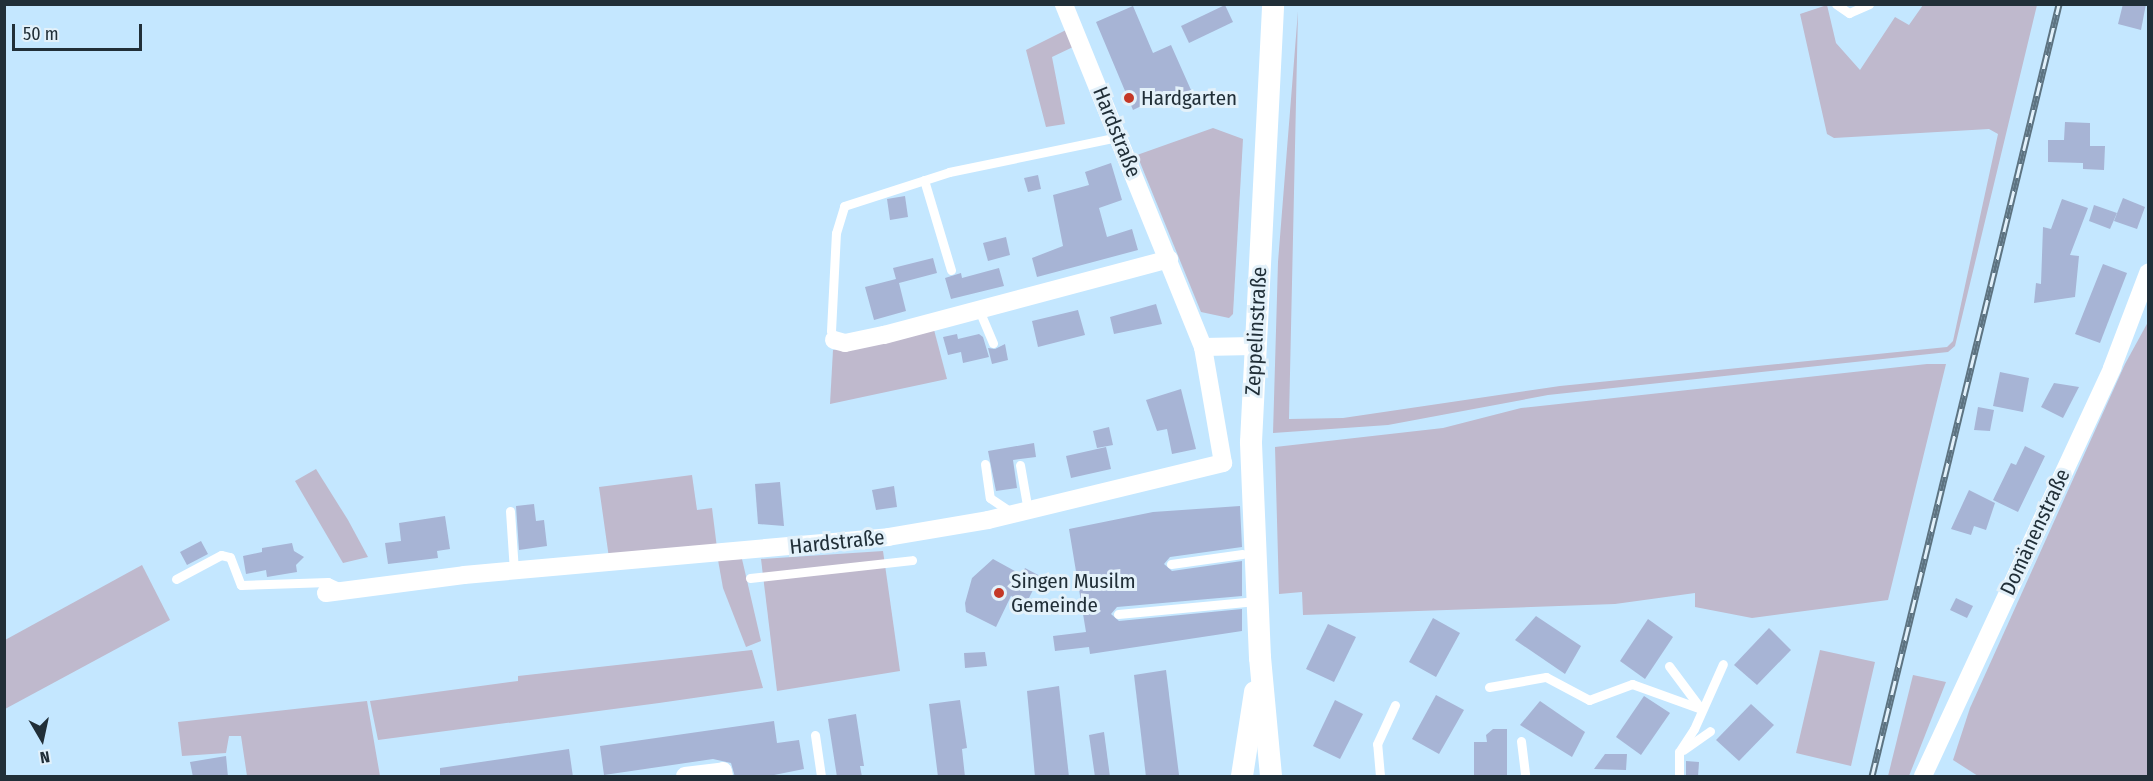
<!DOCTYPE html>
<html>
<head>
<meta charset="utf-8">
<style>
	body { margin:0 }
	#map { position:relative; width:2153px; height:781px; overflow:hidden; background:#c4e7ff; font-family:"Fira Sans Condensed",sans-serif }
	div>[style] { position:absolute }
	[style*='--x'] { left:calc(var(--x)*1px); top:calc(var(--y)*1px); width:calc(var(--w)*1px); rotate:calc(var(--a)*1deg) }
	.green>* { inset:0; background:#bfb9cd }
	.building>* { inset:0; background:#a7b4d5 }
	.service>* { height:9px; margin:-4.5px; padding:0 4.5px; transform-origin:4.5px; border-radius:4.5px; background:#fff }
	.minor>* { height:18px; margin:-9px; padding:0 9px; transform-origin:9px; border-radius:9px; background:#fff }
	.tertiary>* { height:22px; margin:-11px; padding:0 11px; transform-origin:11px; border-radius:11px; background:#fff }
	.rail>* { height:7px; margin-top:-3.5px; transform-origin:0; background:repeating-linear-gradient(90deg,#e3f1fa 0 14px,#5d7381 0 28px); box-sizing:border-box; border-block:2px solid #5d7381 }
	.dots>* { width:16px; height:16px; translate:-50% -50%; box-sizing:border-box; border:3px solid #e3f1fa; border-radius:50% }
	span { translate:-50% -50%; white-space:nowrap; text-align:center; line-height:1.15; -webkit-text-stroke:6px #e3f1fa; paint-order:stroke }
	.poi-label { font-size:21px; color:#212f38 }
	.left { translate:0 -50%; text-align:left }
	.street-label { font-size:21px; color:#212f38 }
	.frame { position:absolute; inset:0; border:6px solid #212f38; pointer-events:none }
	.north { position:absolute; left:12px; top:709px; width:60px; height:60px; -webkit-text-stroke:4px #e3f1fa; paint-order:stroke; rotate:171deg; font-size:16px; font-weight:700; line-height:24px; text-align:center; color:#212f38 }
	.north::after { content:''; display:block; margin:auto; width:21px; height:27px; background:#212f38; clip-path:polygon(50% 0,100% 100%,50% 72%,0 100%) }
	.scale { position:absolute; left:12px; top:24px; width:130px; height:27px; box-sizing:border-box; border:3px solid #212f38; border-top:0; padding-left:8px; font-size:18px; line-height:21px; white-space:nowrap; color:#212f38; -webkit-text-stroke:4px #e3f1fa; paint-order:stroke }
</style>
</head>
<body>
<div id="map">
	<div class="green">
		<i style="clip-path:polygon(1827px 5px,1836px 43px,1860px 70px,1895px 17px,1909px 25px,1923px 5px,2037px 5px,1955px 346px,1948px 352px,1548px 395px,1388px 425px,1273px 433px,1278px 262px,1298px 11px,1289px 419px,1343px 418px,1560px 386px,1947px 347px,1953px 341px,1998px 134px,1989px 129px,1834px 138px,1827px 134px,1800px 14px)"></i>
		<i style="clip-path:polygon(1066px 30px,1073px 47px,1052px 57px,1065px 124px,1046px 127px,1026px 50px)"></i>
		<i style="clip-path:polygon(1213px 128px,1243px 139px,1233px 314px,1229px 318px,1201px 312px,1137px 155px)"></i>
		<i style="clip-path:polygon(2148px 322px,2148px 776px,1978px 776px,1953px 760px,1970px 708px,2125px 364px)"></i>
		<i style="clip-path:polygon(933px 326px,947px 379px,830px 404px,833px 350px)"></i>
		<i style="clip-path:polygon(1927px 364px,1946px 364px,1888px 600px,1752px 618px,1695px 607px,1695px 593px,1615px 604px,1303px 615px,1302px 592px,1279px 594px,1275px 447px,1443px 428px,1521px 408px)"></i>
		<i style="clip-path:polygon(316px 469px,348px 520px,368px 557px,343px 563px,295px 481px)"></i>
		<i style="clip-path:polygon(692px 475px,697px 510px,712px 508px,717px 548px,609px 558px,599px 487px)"></i>
		<i style="clip-path:polygon(883px 551px,900px 671px,777px 691px,761px 559px)"></i>
		<i style="clip-path:polygon(742px 559px,761px 641px,746px 647px,723px 588px,718px 560px)"></i>
		<i style="clip-path:polygon(142px 565px,170px 620px,5px 709px,5px 640px)"></i>
		<i style="clip-path:polygon(752px 650px,763px 688px,659px 703px,378px 740px,370px 701px,518px 681px,518px 676px)"></i>
		<i style="clip-path:polygon(1820px 650px,1875px 662px,1851px 766px,1796px 753px)"></i>
		<i style="clip-path:polygon(1913px 675px,1946px 682px,1909px 776px,1888px 776px)"></i>
		<i style="clip-path:polygon(367px 701px,380px 776px,247px 776px,241px 736px,229px 736px,226px 753px,182px 756px,178px 722px)"></i>
	</div>
	<div class="building">
		<i style="clip-path:polygon(2123px 4px,2146px 4px,2141px 30px,2118px 24px)"></i>
		<i style="clip-path:polygon(1225px 5px,1233px 22px,1189px 43px,1181px 26px)"></i>
		<i style="clip-path:polygon(1133px 6px,1153px 53px,1171px 45px,1191px 90px,1163px 103px,1160px 97px,1133px 110px,1096px 22px)"></i>
		<i style="clip-path:polygon(2065px 122px,2090px 123px,2090px 146px,2105px 146px,2104px 170px,2083px 169px,2083px 163px,2048px 162px,2048px 140px,2064px 140px)"></i>
		<i style="clip-path:polygon(1111px 163px,1122px 200px,1099px 208px,1107px 237px,1132px 229px,1138px 250px,1037px 277px,1032px 258px,1063px 246px,1053px 195px,1089px 185px,1085px 172px)"></i>
		<i style="clip-path:polygon(1038px 175px,1041px 189px,1028px 192px,1024px 178px)"></i>
		<i style="clip-path:polygon(905px 196px,908px 217px,890px 220px,887px 199px)"></i>
		<i style="clip-path:polygon(2123px 198px,2145px 207px,2137px 229px,2114px 221px)"></i>
		<i style="clip-path:polygon(2062px 199px,2088px 208px,2070px 255px,2079px 256px,2075px 297px,2034px 303px,2036px 283px,2041px 284px,2043px 227px,2051px 229px)"></i>
		<i style="clip-path:polygon(2094px 205px,2117px 213px,2110px 229px,2089px 221px)"></i>
		<i style="clip-path:polygon(1006px 237px,1010px 255px,988px 261px,983px 243px)"></i>
		<i style="clip-path:polygon(933px 258px,937px 273px,899px 283px,906px 311px,874px 320px,865px 287px,896px 279px,893px 268px)"></i>
		<i style="clip-path:polygon(2103px 264px,2127px 273px,2100px 343px,2075px 334px)"></i>
		<i style="clip-path:polygon(999px 268px,1004px 286px,951px 299px,945px 278px,961px 273px,962px 278px)"></i>
		<i style="clip-path:polygon(1156px 304px,1162px 324px,1114px 334px,1110px 317px)"></i>
		<i style="clip-path:polygon(1078px 310px,1085px 335px,1038px 347px,1032px 321px)"></i>
		<i style="clip-path:polygon(957px 334px,958px 339px,979px 334px,983px 337px,989px 357px,963px 363px,961px 352px,948px 355px,943px 337px)"></i>
		<i style="clip-path:polygon(1005px 344px,1008px 360px,992px 364px,988px 348px,995px 349px)"></i>
		<i style="clip-path:polygon(2000px 372px,2029px 378px,2023px 412px,1993px 406px)"></i>
		<i style="clip-path:polygon(2054px 383px,2079px 387px,2063px 418px,2041px 407px)"></i>
		<i style="clip-path:polygon(1181px 389px,1196px 449px,1172px 454px,1167px 429px,1157px 431px,1146px 400px)"></i>
		<i style="clip-path:polygon(1978px 407px,1994px 410px,1990px 431px,1974px 430px)"></i>
		<i style="clip-path:polygon(1109px 427px,1113px 445px,1097px 448px,1093px 431px)"></i>
		<i style="clip-path:polygon(1034px 443px,1036px 457px,1013px 460px,1017px 488px,996px 491px,988px 451px)"></i>
		<i style="clip-path:polygon(2025px 446px,2045px 456px,2018px 512px,1993px 500px,2011px 463px,2016px 465px)"></i>
		<i style="clip-path:polygon(1106px 447px,1111px 469px,1071px 478px,1066px 456px)"></i>
		<i style="clip-path:polygon(780px 482px,784px 526px,758px 524px,755px 484px)"></i>
		<i style="clip-path:polygon(894px 486px,897px 507px,876px 510px,872px 490px)"></i>
		<i style="clip-path:polygon(1969px 490px,1995px 503px,1986px 530px,1974px 526px,1971px 535px,1951px 529px)"></i>
		<i style="clip-path:polygon(534px 504px,536px 521px,544px 520px,547px 546px,519px 550px,516px 506px)"></i>
		<i style="clip-path:polygon(1240px 506px,1242px 547px,1170px 557px,1164px 564px,1172px 571px,1242px 561px,1242px 596px,1117px 607px,1111px 614px,1119px 621px,1242px 609px,1242px 631px,1090px 654px,1089px 647px,1055px 651px,1053px 636px,1086px 632px,1069px 529px,1153px 512px)"></i>
		<i style="clip-path:polygon(445px 516px,450px 549px,437px 551px,438px 558px,388px 564px,385px 543px,401px 541px,399px 523px)"></i>
		<i style="clip-path:polygon(201px 541px,208px 554px,187px 565px,180px 552px)"></i>
		<i style="clip-path:polygon(292px 543px,294px 551px,304px 557px,296px 565px,297px 572px,267px 577px,266px 570px,246px 574px,243px 556px,262px 552px,262px 548px)"></i>
		<i style="clip-path:polygon(993px 559px,1022px 575px,1025px 568px,1040px 576px,1026px 604px,1011px 596px,996px 627px,966px 612px,965px 603px,972px 578px)"></i>
		<i style="clip-path:polygon(1956px 598px,1973px 606px,1967px 618px,1950px 610px)"></i>
		<i style="clip-path:polygon(1536px 616px,1581px 646px,1565px 674px,1515px 640px)"></i>
		<i style="clip-path:polygon(1433px 618px,1460px 633px,1436px 677px,1409px 662px)"></i>
		<i style="clip-path:polygon(1648px 619px,1673px 637px,1645px 679px,1620px 661px)"></i>
		<i style="clip-path:polygon(1328px 624px,1356px 637px,1334px 682px,1306px 669px)"></i>
		<i style="clip-path:polygon(1769px 628px,1791px 650px,1757px 685px,1734px 665px)"></i>
		<i style="clip-path:polygon(985px 652px,987px 666px,965px 668px,964px 653px)"></i>
		<i style="clip-path:polygon(1166px 670px,1179px 775px,1146px 777px,1134px 675px)"></i>
		<i style="clip-path:polygon(1059px 686px,1069px 777px,1035px 777px,1027px 691px)"></i>
		<i style="clip-path:polygon(1436px 695px,1464px 710px,1439px 754px,1412px 739px)"></i>
		<i style="clip-path:polygon(1644px 696px,1670px 713px,1641px 755px,1616px 737px)"></i>
		<i style="clip-path:polygon(960px 700px,967px 748px,962px 749px,965px 777px,938px 777px,929px 704px)"></i>
		<i style="clip-path:polygon(1335px 700px,1363px 714px,1340px 759px,1313px 746px)"></i>
		<i style="clip-path:polygon(1540px 701px,1585px 732px,1572px 757px,1520px 725px)"></i>
		<i style="clip-path:polygon(1751px 704px,1774px 725px,1739px 761px,1716px 740px)"></i>
		<i style="clip-path:polygon(856px 714px,864px 766px,860px 766px,862px 777px,837px 777px,828px 719px)"></i>
		<i style="clip-path:polygon(774px 721px,777px 743px,799px 740px,804px 769px,764px 777px,735px 777px,731px 763px,713px 759px,604px 775px,600px 746px)"></i>
		<i style="clip-path:polygon(1493px 729px,1507px 729px,1507px 777px,1474px 777px,1474px 742px,1487px 742px,1486px 735px)"></i>
		<i style="clip-path:polygon(1104px 732px,1110px 777px,1095px 777px,1089px 735px)"></i>
		<i style="clip-path:polygon(569px 749px,573px 777px,440px 777px,440px 768px)"></i>
		<i style="clip-path:polygon(1605px 754px,1627px 754px,1626px 770px,1594px 769px)"></i>
		<i style="clip-path:polygon(226px 756px,228px 777px,193px 777px,190px 762px)"></i>
		<i style="clip-path:polygon(1686px 761px,1699px 762px,1698px 777px,1686px 777px)"></i>
	</div>
	<div class="service">
		<i style="--x:1836;--y:4;--w:16;--a:35"></i>
		<i style="--x:1849;--y:13;--w:22;--a:-24"></i>
		<i style="--x:924;--y:180;--w:94;--a:73.3"></i>
		<i style="--x:979;--y:310;--w:36;--a:67"></i>
		<i style="--x:834;--y:340;--w:9;--a:-108"></i>
		<i style="--x:831;--y:331;--w:98;--a:-87.1"></i>
		<i style="--x:836;--y:233;--w:28;--a:-73"></i>
		<i style="--x:844;--y:206;--w:110;--a:-17.9"></i>
		<i style="--x:949;--y:172;--w:173;--a:-11.7"></i>
		<i style="--x:985;--y:464;--w:34;--a:82"></i>
		<i style="--x:990;--y:498;--w:27;--a:34"></i>
		<i style="--x:1020;--y:465;--w:47;--a:80.1"></i>
		<i style="--x:510;--y:511;--w:60;--a:86.2"></i>
		<i style="--x:1171;--y:564;--w:72;--a:-8"></i>
		<i style="--x:750;--y:578;--w:163;--a:-6.3"></i>
		<i style="--x:176;--y:579;--w:51;--a:-28.1"></i>
		<i style="--x:221;--y:555;--w:9;--a:13"></i>
		<i style="--x:230;--y:557;--w:30;--a:69"></i>
		<i style="--x:241;--y:585;--w:87;--a:-2"></i>
		<i style="--x:328;--y:582;--w:14;--a:25"></i>
		<i style="--x:1118;--y:614;--w:139;--a:-5.4"></i>
		<i style="--x:1669;--y:666;--w:54;--a:53.3"></i>
		<i style="--x:1489;--y:687;--w:58;--a:-10"></i>
		<i style="--x:1546;--y:677;--w:49;--a:28.1"></i>
		<i style="--x:1589;--y:700;--w:46;--a:-20.4"></i>
		<i style="--x:1632;--y:684;--w:73;--a:19.9"></i>
		<i style="--x:815;--y:735;--w:41;--a:81.7"></i>
		<i style="--x:1521;--y:741;--w:35;--a:83"></i>
		<i style="--x:1683;--y:750;--w:33;--a:-35"></i>
		<i style="--x:1380;--y:776;--w:32;--a:-95"></i>
		<i style="--x:1377;--y:744;--w:43;--a:-65.2"></i>
		<i style="--x:1679;--y:776;--w:24;--a:-90"></i>
		<i style="--x:1679;--y:752;--w:27;--a:-57"></i>
		<i style="--x:1694;--y:729;--w:71;--a:-66"></i>
	</div>
	<div class="minor">
		<i style="--x:834;--y:340;--w:11;--a:15"></i>
		<i style="--x:845;--y:343;--w:40;--a:-12"></i>
		<i style="--x:884;--y:335;--w:295;--a:-14.9"></i>
		<i style="--x:1203;--y:347;--w:51;--a:-1.1"></i>
		<i style="--x:326;--y:593;--w:139;--a:-7.4"></i>
		<i style="--x:464;--y:575;--w:426;--a:-5.1"></i>
		<i style="--x:888;--y:537;--w:101;--a:-9.6"></i>
		<i style="--x:988;--y:520;--w:242;--a:-13.6"></i>
		<i style="--x:1223;--y:463;--w:118;--a:-99.8"></i>
		<i style="--x:1203;--y:347;--w:370;--a:-112.1"></i>
		<i style="--x:685;--y:776;--w:38;--a:-7"></i>
		<i style="--x:723;--y:771;--w:5;--a:79"></i>
		<i style="--x:1923;--y:776;--w:450;--a:-65.1"></i>
		<i style="--x:2112;--y:368;--w:102;--a:-69.2"></i>
	</div>
	<div class="tertiary">
		<i style="--x:1242;--y:776;--w:85;--a:-81.2"></i>
		<i style="--x:1271;--y:776;--w:119;--a:-95.3"></i>
		<i style="--x:1260;--y:658;--w:216;--a:-92.4"></i>
		<i style="--x:1251;--y:442;--w:439;--a:-87.1"></i>
	</div>
	<div class="rail">
		<i style="--x:1872;--y:776;--w:794;--a:-76.38"></i>
	</div>
	<div class="dots">
		<i style="left:1129px;top:98px;background:#c43827"></i>
		<i style="left:999px;top:593px;background:#c43827"></i>
	</div>
	<div class="poi-label">
		<span class="left" style="left:1141px;top:98px">Hardgarten</span>
		<span class="left" style="left:1011px;top:593px">Singen Musilm<br>Gemeinde</span>
	</div>
	<div class="street-label">
		<span style="left:1117px;top:132px;rotate:68deg">Hardstraße</span>
		<span style="left:1256px;top:331px;rotate:-87deg">Zeppelinstraße</span>
		<span style="left:2035px;top:532px;rotate:-65deg">Domänenstraße</span>
		<span style="left:837px;top:542px;rotate:-6deg">Hardstraße</span>
	</div>
	<div class="frame"></div>
	<div class="north">N</div>
	<div class="scale">50 m</div>
</div>
</body>
</html>
